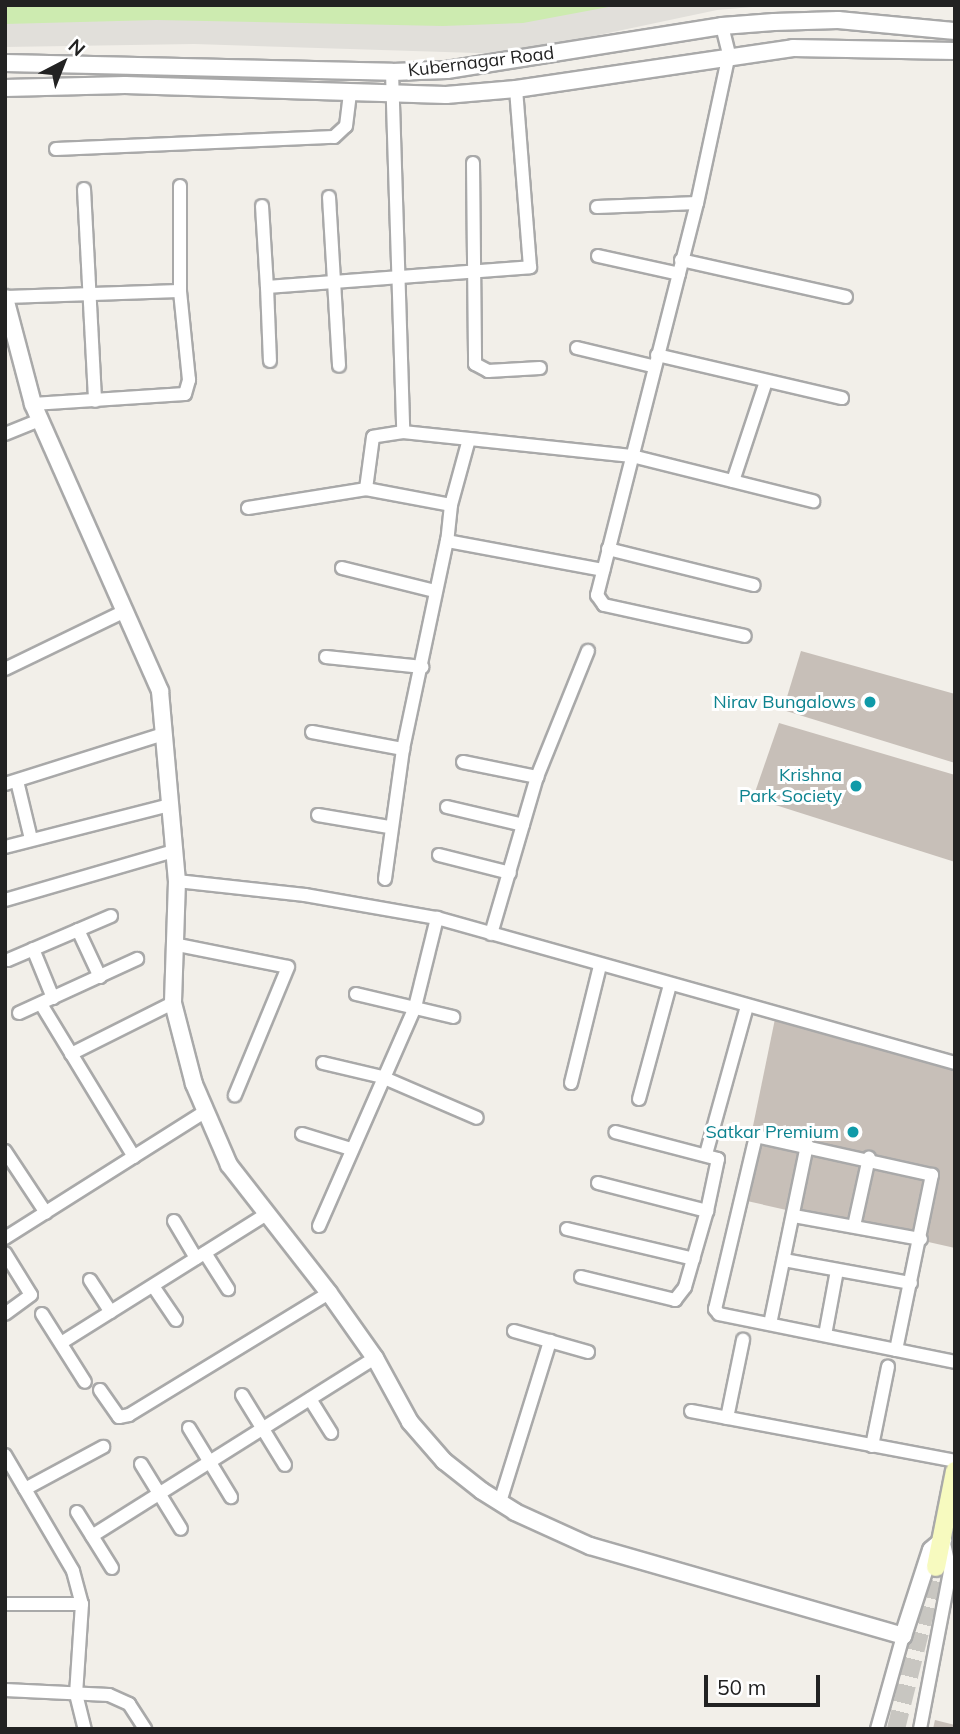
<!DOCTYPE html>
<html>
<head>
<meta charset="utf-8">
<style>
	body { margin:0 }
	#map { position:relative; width:960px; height:1734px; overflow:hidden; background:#f2efe9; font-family:Mulish,sans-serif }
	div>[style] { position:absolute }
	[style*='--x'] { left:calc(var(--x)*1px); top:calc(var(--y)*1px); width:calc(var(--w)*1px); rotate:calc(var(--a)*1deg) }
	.airport>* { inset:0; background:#e1dfda }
	.grass>* { inset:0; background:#cdebb0 }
	.building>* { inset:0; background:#c7bfb8 }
	.secondary-tunnel>* { height:18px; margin-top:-9px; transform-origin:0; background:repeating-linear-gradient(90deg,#c8c6c1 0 18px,transparent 0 27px) }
	.roads { filter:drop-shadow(2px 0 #a9a9a9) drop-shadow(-2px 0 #a9a9a9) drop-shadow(0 2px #a9a9a9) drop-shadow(0 -2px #a9a9a9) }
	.minor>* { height:12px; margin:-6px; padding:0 6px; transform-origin:6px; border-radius:6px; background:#fff }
	.tertiary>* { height:16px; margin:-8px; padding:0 8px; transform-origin:8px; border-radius:8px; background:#fff }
	.secondary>* { height:18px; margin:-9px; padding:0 9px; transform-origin:9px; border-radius:9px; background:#f7fabf }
	.dots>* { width:19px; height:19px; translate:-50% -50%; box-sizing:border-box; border:4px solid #fff; border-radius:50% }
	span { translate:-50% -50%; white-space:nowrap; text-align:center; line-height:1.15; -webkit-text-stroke:6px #fff; paint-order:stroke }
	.street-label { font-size:18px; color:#222 }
	.culture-label { font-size:18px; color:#0d838f }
	.right { translate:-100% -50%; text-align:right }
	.frame { position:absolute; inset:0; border:7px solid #222; pointer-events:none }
	.north { position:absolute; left:28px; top:28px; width:70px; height:70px; -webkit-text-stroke:5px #fff; paint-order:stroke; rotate:42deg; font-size:19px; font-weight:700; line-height:28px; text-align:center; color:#222 }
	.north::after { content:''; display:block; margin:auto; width:24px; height:32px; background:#222; clip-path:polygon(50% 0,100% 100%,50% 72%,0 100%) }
	.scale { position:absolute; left:704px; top:1675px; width:116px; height:32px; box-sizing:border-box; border:4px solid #222; border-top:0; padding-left:9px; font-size:21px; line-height:24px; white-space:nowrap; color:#222; -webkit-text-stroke:5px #fff; paint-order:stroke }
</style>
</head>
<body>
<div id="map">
	<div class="airport">
		<i style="clip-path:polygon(5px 5px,776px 5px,717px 10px,509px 54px,194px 44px,5px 47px)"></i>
	</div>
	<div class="grass">
		<i style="clip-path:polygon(5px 5px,619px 5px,523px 23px,443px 26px,156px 20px,5px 24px)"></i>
	</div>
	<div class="building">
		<i style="clip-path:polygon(801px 651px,955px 694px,955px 763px,783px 710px)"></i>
		<i style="clip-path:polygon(779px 723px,955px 775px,955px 862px,753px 798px)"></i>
		<i style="clip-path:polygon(776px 1014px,955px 1066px,955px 1248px,738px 1199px)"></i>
		<i style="clip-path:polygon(935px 1720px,955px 1725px,955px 1729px,933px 1729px)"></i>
	</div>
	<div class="secondary-tunnel">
		<i style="--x:896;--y:1729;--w:167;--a:-76.1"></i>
	</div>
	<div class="roads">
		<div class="minor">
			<i style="--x:722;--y:26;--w:29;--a:76"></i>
			<i style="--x:729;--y:54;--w:152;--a:102.1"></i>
			<i style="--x:697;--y:203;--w:405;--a:104.3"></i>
			<i style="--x:597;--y:595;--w:12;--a:55"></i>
			<i style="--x:604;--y:605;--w:144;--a:12.4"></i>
			<i style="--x:392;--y:72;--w:360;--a:88.2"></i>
			<i style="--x:403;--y:432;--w:30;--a:171"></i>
			<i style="--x:373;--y:437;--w:52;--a:97.7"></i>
			<i style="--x:366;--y:489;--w:86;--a:10.7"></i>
			<i style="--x:451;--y:505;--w:36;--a:96"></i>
			<i style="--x:56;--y:149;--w:278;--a:-2.5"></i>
			<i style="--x:334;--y:137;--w:16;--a:-43"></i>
			<i style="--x:346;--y:126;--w:31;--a:-83"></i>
			<i style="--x:473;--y:163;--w:201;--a:89.4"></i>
			<i style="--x:475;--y:364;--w:15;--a:28"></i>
			<i style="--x:488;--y:371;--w:52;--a:-3.3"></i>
			<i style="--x:84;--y:189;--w:212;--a:87"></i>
			<i style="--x:329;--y:197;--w:169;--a:86.6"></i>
			<i style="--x:262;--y:206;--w:81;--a:86.5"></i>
			<i style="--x:267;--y:287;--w:264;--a:-4.3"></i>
			<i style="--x:530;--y:267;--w:179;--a:-94.5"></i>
			<i style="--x:597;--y:207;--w:100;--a:-2.3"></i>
			<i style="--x:598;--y:256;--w:83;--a:12.5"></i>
			<i style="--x:681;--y:260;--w:169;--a:12.6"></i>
			<i style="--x:267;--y:287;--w:74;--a:87.7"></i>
			<i style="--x:5;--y:297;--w:175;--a:-2"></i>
			<i style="--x:577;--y:348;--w:77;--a:13.5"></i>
			<i style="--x:657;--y:355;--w:190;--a:13.1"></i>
			<i style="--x:33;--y:404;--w:152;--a:-3.8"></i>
			<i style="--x:185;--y:394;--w:15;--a:-74"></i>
			<i style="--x:189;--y:380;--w:89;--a:-95.8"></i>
			<i style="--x:180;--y:291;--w:105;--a:-90"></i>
			<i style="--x:403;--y:432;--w:230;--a:6"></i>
			<i style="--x:632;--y:456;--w:187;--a:14"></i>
			<i style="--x:5;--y:434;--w:38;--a:-22"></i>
			<i style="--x:733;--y:481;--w:105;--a:-71.7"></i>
			<i style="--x:451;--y:505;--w:68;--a:-74.7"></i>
			<i style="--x:248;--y:508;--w:120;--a:-9.1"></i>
			<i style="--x:608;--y:549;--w:150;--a:13.9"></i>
			<i style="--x:342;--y:568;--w:96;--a:13.9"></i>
			<i style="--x:326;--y:657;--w:97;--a:5.9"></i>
			<i style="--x:5;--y:669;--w:133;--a:-25.8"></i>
			<i style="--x:312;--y:732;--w:93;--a:10.6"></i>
			<i style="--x:463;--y:762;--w:76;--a:11.5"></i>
			<i style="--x:17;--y:781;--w:60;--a:76.4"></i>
			<i style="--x:5;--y:784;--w:167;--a:-17.5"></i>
			<i style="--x:447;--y:807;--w:78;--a:13.3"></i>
			<i style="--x:318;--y:815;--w:72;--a:9.6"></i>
			<i style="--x:5;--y:847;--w:170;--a:-14.3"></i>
			<i style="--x:439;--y:855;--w:73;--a:14.2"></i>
			<i style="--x:385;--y:879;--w:131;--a:-82.1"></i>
			<i style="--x:403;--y:749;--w:213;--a:-78.1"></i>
			<i style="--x:447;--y:541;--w:159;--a:10.5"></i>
			<i style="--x:177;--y:881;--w:129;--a:6.2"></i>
			<i style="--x:305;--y:895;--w:134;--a:9.9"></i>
			<i style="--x:437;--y:918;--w:538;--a:15.64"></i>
			<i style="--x:5;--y:900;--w:176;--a:-16.2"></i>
			<i style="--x:78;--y:930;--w:52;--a:64.9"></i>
			<i style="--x:491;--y:934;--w:164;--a:-73.7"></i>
			<i style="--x:537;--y:777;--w:136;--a:-68"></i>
			<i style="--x:173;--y:944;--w:117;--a:11.3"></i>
			<i style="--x:288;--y:967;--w:139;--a:112.5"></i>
			<i style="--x:33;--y:949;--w:53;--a:67.8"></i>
			<i style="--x:8;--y:960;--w:112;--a:-23.1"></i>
			<i style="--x:356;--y:994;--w:100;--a:13.3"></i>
			<i style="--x:41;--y:1004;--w:179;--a:58.7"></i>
			<i style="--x:19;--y:1013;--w:130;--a:-24.6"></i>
			<i style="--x:71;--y:1054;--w:114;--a:-26.6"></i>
			<i style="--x:323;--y:1063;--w:61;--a:13.3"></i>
			<i style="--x:382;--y:1077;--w:103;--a:23.3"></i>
			<i style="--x:571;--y:1083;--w:121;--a:-76.1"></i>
			<i style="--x:639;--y:1099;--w:118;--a:-74.8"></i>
			<i style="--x:302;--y:1134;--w:51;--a:17"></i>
			<i style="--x:5;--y:1151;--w:74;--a:56.5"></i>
			<i style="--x:706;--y:1154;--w:154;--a:-74.5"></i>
			<i style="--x:598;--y:1183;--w:113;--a:14.4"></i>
			<i style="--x:794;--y:1216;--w:129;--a:10.3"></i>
			<i style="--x:174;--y:1221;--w:43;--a:59.3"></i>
			<i style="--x:319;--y:1226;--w:239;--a:-66.3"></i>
			<i style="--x:415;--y:1007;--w:92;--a:-76.1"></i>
			<i style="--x:854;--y:1226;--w:70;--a:-77.6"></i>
			<i style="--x:567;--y:1229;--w:130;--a:13.3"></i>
			<i style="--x:5;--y:1238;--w:238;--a:-32.3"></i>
			<i style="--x:5;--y:1253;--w:49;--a:58.2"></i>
			<i style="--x:31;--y:1295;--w:32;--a:144"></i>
			<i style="--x:205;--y:1253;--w:43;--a:57.4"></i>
			<i style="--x:784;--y:1260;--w:129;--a:10.3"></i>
			<i style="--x:581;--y:1277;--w:97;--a:13.7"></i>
			<i style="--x:675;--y:1300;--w:16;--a:-52"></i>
			<i style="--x:685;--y:1287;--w:79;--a:-73.9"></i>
			<i style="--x:707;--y:1211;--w:53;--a:-78.1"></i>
			<i style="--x:718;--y:1159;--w:106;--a:-165.3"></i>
			<i style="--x:90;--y:1280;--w:38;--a:57"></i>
			<i style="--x:153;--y:1286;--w:41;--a:55.9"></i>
			<i style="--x:42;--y:1314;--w:80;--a:57.7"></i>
			<i style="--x:770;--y:1324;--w:183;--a:-78.3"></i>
			<i style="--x:514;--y:1331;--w:77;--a:15.8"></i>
			<i style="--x:825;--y:1335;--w:66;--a:-79.5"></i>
			<i style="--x:61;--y:1343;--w:243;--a:-32.1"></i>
			<i style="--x:896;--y:1350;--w:179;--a:-78.4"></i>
			<i style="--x:932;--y:1175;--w:180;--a:-167.5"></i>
			<i style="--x:756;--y:1136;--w:178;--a:103.3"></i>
			<i style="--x:715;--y:1309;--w:6;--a:51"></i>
			<i style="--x:719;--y:1314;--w:241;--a:11.5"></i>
			<i style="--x:100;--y:1390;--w:33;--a:55"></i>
			<i style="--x:119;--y:1417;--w:10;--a:-11"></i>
			<i style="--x:129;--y:1415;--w:234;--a:-31.4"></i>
			<i style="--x:242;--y:1395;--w:82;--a:58.4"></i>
			<i style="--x:310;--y:1399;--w:40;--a:58"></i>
			<i style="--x:691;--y:1411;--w:269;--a:10.7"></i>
			<i style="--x:727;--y:1418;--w:80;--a:-78.4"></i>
			<i style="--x:189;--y:1428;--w:81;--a:58.7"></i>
			<i style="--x:872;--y:1446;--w:81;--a:-78.6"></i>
			<i style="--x:5;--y:1455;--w:134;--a:59.6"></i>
			<i style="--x:73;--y:1571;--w:34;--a:75"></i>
			<i style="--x:141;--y:1464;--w:76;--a:58.4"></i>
			<i style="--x:25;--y:1489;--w:89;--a:-28.3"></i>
			<i style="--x:500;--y:1502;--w:169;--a:-72.7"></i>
			<i style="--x:77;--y:1512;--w:66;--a:58"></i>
			<i style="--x:92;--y:1536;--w:334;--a:-32.2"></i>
			<i style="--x:5;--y:1604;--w:77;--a:0"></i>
			<i style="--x:82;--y:1604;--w:90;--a:93.8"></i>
			<i style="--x:76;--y:1694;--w:36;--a:76"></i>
			<i style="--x:5;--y:1690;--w:104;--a:2.8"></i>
			<i style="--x:109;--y:1695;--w:22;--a:24"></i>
			<i style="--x:129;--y:1704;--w:30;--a:57"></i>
			<i style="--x:877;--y:1729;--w:97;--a:-74.4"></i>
			<i style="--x:920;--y:1729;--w:161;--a:-79.2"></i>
			<i style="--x:950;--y:1571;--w:29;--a:-102"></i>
		</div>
		<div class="tertiary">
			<i style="--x:5;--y:63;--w:387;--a:1.3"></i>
			<i style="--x:392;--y:72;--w:55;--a:-2.1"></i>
			<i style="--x:447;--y:70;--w:278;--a:-9.1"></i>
			<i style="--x:722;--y:26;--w:52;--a:-4.4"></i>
			<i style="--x:774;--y:22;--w:64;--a:-1.8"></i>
			<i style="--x:838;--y:20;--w:118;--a:5.4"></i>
			<i style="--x:5;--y:88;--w:120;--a:-1.4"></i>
			<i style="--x:125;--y:85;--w:321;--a:1.8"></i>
			<i style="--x:446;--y:95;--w:70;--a:-4.9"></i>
			<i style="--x:516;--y:89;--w:280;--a:-8.4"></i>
			<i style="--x:793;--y:48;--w:162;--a:1.1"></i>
			<i style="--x:5;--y:298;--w:110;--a:75.2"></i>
			<i style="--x:33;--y:404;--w:314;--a:66.1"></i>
			<i style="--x:160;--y:691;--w:191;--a:84.9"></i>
			<i style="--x:177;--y:881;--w:122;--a:91.9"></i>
			<i style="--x:173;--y:1003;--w:84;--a:75.5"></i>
			<i style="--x:194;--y:1084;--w:88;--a:66.6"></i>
			<i style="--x:229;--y:1165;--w:162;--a:52"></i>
			<i style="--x:329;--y:1293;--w:80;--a:54.7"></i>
			<i style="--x:375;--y:1358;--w:73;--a:61.3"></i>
			<i style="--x:410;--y:1422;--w:52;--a:48.9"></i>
			<i style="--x:444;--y:1461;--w:48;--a:38.3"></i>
			<i style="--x:482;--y:1491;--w:39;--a:32"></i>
			<i style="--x:515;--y:1512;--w:82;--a:24.4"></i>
			<i style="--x:590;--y:1546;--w:326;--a:16"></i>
			<i style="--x:903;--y:1636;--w:90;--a:-72"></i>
			<i style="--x:931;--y:1550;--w:16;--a:-40"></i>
		</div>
		<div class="secondary">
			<i style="--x:936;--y:1567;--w:98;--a:-78.8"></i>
		</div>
	</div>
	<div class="dots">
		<i style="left:870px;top:702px;background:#0f9aa8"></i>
		<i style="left:856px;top:786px;background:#0f9aa8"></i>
		<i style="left:853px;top:1132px;background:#0f9aa8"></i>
	</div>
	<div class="street-label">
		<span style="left:481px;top:62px;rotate:-7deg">Kubernagar Road</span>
	</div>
	<div class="culture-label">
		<span class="right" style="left:856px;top:702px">Nirav Bungalows</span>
		<span class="right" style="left:842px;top:786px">Krishna<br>Park Society</span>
		<span class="right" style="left:839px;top:1132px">Satkar Premium</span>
	</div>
	<div class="frame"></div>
	<div class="north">N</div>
	<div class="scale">50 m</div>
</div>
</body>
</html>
